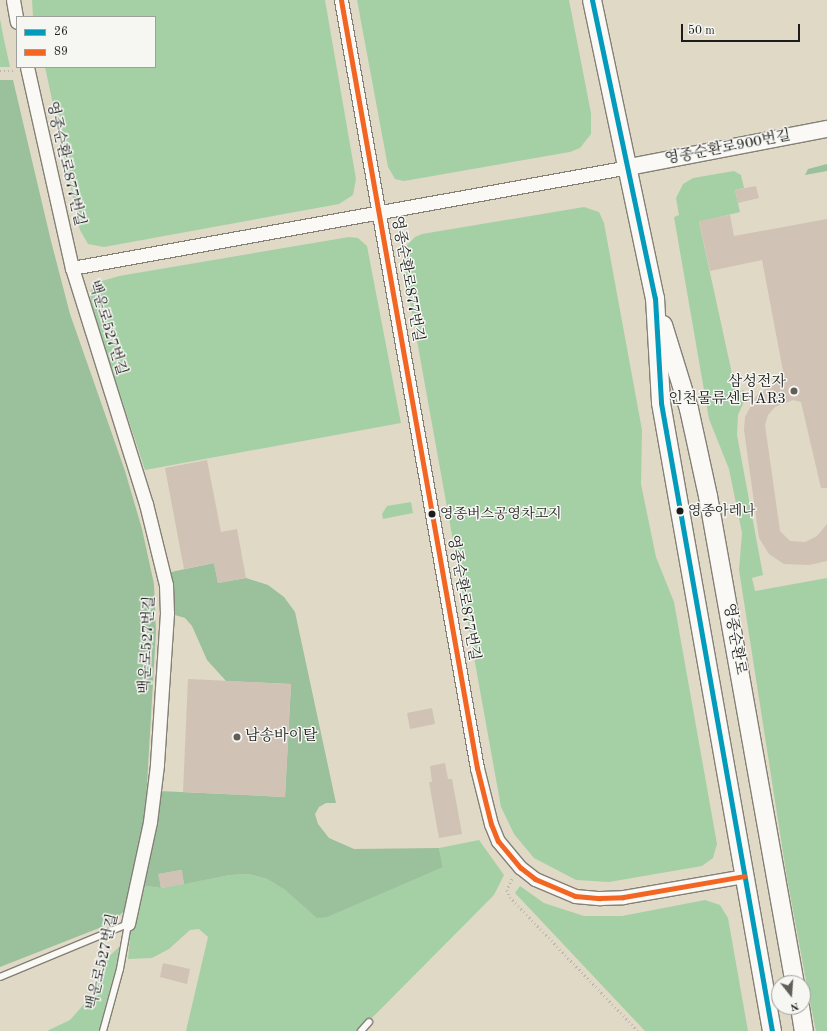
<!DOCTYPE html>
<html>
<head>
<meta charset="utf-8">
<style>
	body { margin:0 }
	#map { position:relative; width:827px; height:1031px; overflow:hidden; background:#e0d9c6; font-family:"Old Standard TT","Noto Serif KR",serif }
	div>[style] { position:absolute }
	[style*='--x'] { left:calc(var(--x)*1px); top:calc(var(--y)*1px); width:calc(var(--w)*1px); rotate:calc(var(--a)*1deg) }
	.green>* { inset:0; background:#a5d0a6 }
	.forest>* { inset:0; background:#9ac19b }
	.building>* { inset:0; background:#d0c2b5 }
	.path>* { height:2.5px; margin-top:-1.25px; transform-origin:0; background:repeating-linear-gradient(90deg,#b7b6b2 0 1px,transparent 0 4px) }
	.roads { filter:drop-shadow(1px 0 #848077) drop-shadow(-1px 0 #848077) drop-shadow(0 1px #848077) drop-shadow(0 -1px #848077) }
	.service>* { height:6px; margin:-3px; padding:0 3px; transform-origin:3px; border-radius:3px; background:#faf9f6 }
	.minor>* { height:13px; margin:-6.5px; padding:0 6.5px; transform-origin:6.5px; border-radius:6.5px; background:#faf9f6 }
	.tertiary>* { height:16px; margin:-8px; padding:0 8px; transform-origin:8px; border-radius:8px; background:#faf9f6 }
	.secondary>* { height:18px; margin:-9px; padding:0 9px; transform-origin:9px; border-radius:9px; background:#faf9f6 }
	.bus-1>* { height:5px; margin:-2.5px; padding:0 2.5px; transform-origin:2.5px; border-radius:2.5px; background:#039bbc }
	.bus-2>* { height:5px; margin:-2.5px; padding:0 2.5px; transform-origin:2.5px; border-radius:2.5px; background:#f26522 }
	.dots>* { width:11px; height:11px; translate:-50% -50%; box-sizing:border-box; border:2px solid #f6f6f2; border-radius:50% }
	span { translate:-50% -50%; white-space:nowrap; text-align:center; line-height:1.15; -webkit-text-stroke:3px #f6f6f2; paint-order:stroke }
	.bus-label { font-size:14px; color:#1c1c1c }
	.left { translate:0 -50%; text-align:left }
	.street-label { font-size:15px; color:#1c1c1c }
	.poi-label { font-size:15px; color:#1c1c1c }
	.right { translate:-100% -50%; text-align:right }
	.legend { position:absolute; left:16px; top:16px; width:140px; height:52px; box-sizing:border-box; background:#f6f6f2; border:1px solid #9f9f9c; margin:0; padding:5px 7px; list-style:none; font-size:12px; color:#1c1c1c }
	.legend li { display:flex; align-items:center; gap:8px; height:20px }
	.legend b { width:20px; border:1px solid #9f9f9c }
	.north { position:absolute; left:771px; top:975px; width:40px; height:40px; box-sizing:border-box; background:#f6f6f2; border:1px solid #9f9f9c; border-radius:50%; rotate:163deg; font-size:11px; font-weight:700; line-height:16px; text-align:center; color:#1c1c1c }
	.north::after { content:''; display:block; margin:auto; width:14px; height:18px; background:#615e58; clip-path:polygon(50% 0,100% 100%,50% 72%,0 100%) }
	.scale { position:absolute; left:681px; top:24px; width:119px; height:18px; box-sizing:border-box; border:2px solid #1c1c1c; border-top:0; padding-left:5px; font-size:12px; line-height:14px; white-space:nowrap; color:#1c1c1c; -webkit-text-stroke:3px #f6f6f2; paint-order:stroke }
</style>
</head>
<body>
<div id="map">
	<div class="green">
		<i style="clip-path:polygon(32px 0,325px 0,356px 179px,353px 195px,339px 204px,104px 247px,88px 244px,80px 230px,45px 67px,155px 67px,155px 17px,33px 17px)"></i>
		<i style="clip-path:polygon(357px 0,569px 0,591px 113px,591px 134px,580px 148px,570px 152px,404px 181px,395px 179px,388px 167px)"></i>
		<i style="clip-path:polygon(0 19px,3px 35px,10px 67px,0 67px)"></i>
		<i style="clip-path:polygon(734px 171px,741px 175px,744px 188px,735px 190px,740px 212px,699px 222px,736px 392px,744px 390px,746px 397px,738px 415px,737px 435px,763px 575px,752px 578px,755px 591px,827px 578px,827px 1031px,816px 1031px,810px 1002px,787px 878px,739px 570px,742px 533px,729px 469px,709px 419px,674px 217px,679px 215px,676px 198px,683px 184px,693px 178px)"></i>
		<i style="clip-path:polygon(584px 207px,599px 212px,604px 223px,642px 430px,641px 484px,656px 557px,674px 602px,717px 844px,713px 858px,702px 866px,609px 882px,576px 880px,534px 858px,514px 834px,501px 807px,403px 263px,407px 245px,415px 237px,422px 234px)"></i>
		<i style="clip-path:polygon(349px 237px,358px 238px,367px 246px,401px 423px,145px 470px,91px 306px,90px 292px,95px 283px,119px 276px)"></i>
		<i style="clip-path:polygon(411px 502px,413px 513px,383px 519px,382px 514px,387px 506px)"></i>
		<i style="clip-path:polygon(479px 840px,504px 875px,494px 895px,359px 1031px,186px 1031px,208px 937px,199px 929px,190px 930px,169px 949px,152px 958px,128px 959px,131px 927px,141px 877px,146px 886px,161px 888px,230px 875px,249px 874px,267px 879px,285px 890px,318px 918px,443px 866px,439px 848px)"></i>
		<i style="clip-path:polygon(520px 886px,544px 903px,584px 916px,622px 916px,705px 900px,720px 905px,728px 918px,748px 1031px,645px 1031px,515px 893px)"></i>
		<i style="clip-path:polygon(120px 946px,116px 968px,99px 1031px,47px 1031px,70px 1020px,93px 994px,103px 962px)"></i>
	</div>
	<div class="forest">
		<i style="clip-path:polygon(0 80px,13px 80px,51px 241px,70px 314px,125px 471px,142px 529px,154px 584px,156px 631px,145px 819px,125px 910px,112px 923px,0 967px)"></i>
		<i style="clip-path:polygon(827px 164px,827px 171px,805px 175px,808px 169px)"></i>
		<i style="clip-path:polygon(214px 563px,218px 583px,246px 578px,268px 585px,284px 597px,295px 612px,336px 803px,326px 803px,319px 807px,315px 814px,318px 824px,329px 838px,354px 849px,439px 848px,443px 867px,327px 917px,317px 918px,285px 890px,267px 879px,249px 874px,230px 875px,184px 884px,181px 870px,159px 874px,161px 888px,146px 886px,143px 882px,159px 791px,285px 797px,291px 684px,226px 681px,207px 660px,192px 626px,185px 618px,175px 615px,171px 572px)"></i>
	</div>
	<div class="building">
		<i style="clip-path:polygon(756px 186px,759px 198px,738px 203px,735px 190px)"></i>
		<i style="clip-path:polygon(730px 215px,734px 236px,827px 219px,827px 488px,821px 488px,801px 402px,793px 400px,775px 407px,768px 415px,765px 425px,780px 531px,790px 541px,805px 542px,817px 536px,827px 524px,827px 561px,809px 565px,784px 564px,769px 554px,759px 538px,744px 430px,745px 417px,756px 396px,784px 376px,762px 260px,710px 271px,699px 221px)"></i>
		<i style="clip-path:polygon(207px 460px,221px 532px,237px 529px,246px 578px,218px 583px,214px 563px,184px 569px,165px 468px)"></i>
		<i style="clip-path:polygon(188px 679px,291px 684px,285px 797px,183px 792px)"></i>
		<i style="clip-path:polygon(432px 708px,435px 724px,410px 729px,407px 713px)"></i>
		<i style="clip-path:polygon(445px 763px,448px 779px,452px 779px,462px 834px,439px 838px,429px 782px,432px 782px,430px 766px)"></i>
		<i style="clip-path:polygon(182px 870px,184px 884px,161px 888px,158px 874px)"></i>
		<i style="clip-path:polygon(163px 963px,190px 969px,187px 984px,160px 977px)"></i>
	</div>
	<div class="path">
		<i style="--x:0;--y:71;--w:13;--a:0"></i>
		<i style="--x:512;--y:879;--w:12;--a:114"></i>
		<i style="--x:507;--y:890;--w:8;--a:67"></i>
		<i style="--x:510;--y:897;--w:185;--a:46.3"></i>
	</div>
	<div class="roads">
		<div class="service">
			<i style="--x:0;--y:977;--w:139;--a:-22.5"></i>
			<i style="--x:103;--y:1031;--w:64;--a:-74.7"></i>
			<i style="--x:120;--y:969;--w:46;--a:-79.9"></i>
			<i style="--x:361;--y:1031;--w:12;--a:-48"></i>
		</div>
		<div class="minor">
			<i style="--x:13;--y:0;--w:22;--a:80"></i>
			<i style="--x:341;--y:0;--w:780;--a:79.96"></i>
			<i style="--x:477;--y:768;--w:58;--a:76"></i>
			<i style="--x:491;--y:824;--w:18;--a:68"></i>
			<i style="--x:498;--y:841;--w:35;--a:50"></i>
			<i style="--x:521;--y:868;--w:18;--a:38"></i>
			<i style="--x:535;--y:879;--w:43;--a:23"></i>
			<i style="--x:575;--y:896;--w:25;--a:5"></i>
			<i style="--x:600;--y:898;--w:23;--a:-2"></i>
			<i style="--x:623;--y:897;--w:123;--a:-9.8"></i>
			<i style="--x:27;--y:67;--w:206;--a:77.4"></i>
			<i style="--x:72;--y:268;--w:247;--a:72.6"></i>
			<i style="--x:146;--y:504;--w:83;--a:76.1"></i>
			<i style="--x:166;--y:585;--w:28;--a:88"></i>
			<i style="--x:167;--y:613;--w:152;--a:93.8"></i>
			<i style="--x:157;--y:765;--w:57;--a:97"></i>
			<i style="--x:150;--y:822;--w:104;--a:102.2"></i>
			<i style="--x:72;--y:268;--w:566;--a:-10.28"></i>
		</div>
		<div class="tertiary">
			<i style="--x:629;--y:167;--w:202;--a:-10.9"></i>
		</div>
		<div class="secondary">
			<i style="--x:592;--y:0;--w:305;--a:78.1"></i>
			<i style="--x:655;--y:298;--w:105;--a:86.7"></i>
			<i style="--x:661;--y:403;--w:638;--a:79.98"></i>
			<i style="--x:663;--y:325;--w:88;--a:72.8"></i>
			<i style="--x:689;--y:409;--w:89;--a:77.7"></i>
			<i style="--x:708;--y:496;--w:495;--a:79.9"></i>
			<i style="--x:800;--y:1007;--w:24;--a:81"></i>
		</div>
	</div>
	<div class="bus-1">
		<i style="--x:592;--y:0;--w:305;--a:78.1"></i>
		<i style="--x:655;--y:298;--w:105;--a:86.7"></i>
		<i style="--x:661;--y:403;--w:638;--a:79.98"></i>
	</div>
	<div class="bus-2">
		<i style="--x:341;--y:0;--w:780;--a:79.96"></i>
		<i style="--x:477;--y:768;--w:58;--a:76"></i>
		<i style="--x:491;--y:824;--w:18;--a:68"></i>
		<i style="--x:498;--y:841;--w:35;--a:50"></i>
		<i style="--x:521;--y:868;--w:18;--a:38"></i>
		<i style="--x:535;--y:879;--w:43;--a:23"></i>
		<i style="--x:575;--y:896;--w:25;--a:5"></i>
		<i style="--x:600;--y:898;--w:23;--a:-2"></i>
		<i style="--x:623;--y:897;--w:123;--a:-9.8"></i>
	</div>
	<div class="dots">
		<i style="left:794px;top:391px;background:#615e58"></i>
		<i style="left:680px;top:511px;background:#1c1c1c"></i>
		<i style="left:432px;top:514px;background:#1c1c1c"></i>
		<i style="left:237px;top:737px;background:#615e58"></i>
	</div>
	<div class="bus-label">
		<span class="left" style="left:688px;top:511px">영종아레나</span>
		<span class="left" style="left:440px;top:514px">영종버스공영차고지</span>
	</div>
	<div class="street-label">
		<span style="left:728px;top:148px;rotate:-11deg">영종순환로900번길</span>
		<span style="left:65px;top:164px;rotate:77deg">영종순환로877번길</span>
		<span style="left:407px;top:279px;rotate:80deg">영종순환로877번길</span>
		<span style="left:107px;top:328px;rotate:73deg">백운로527번길</span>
		<span style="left:463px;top:598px;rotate:80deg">영종순환로877번길</span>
		<span style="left:734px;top:639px;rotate:80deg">영종순환로</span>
		<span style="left:148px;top:645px;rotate:-87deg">백운로527번길</span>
		<span style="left:103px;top:962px;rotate:-77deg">백운로527번길</span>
	</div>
	<div class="poi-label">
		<span class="right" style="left:786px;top:391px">삼성전자<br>인천물류센터AR3</span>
		<span class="left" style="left:245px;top:737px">남송바이탈</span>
	</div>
	<ul class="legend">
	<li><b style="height:5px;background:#039bbc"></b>26</li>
	<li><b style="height:5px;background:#f26522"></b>89</li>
	</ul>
	<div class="north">N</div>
	<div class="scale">50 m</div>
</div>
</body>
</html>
